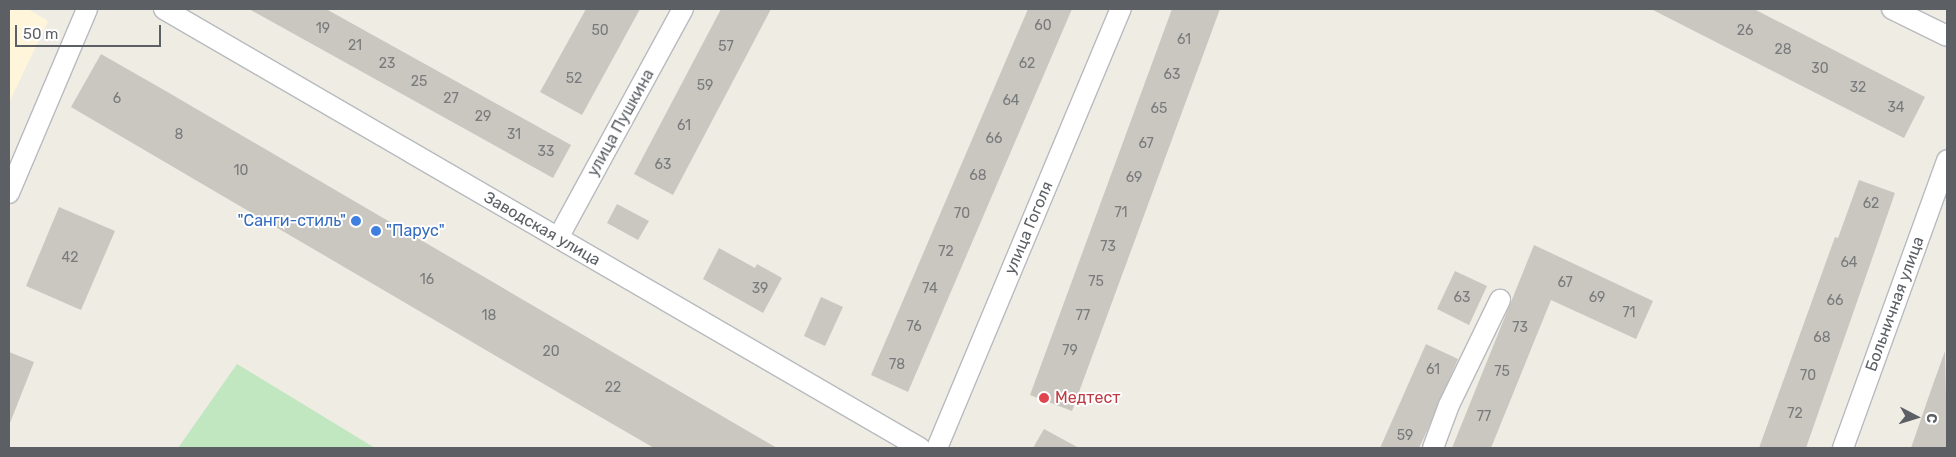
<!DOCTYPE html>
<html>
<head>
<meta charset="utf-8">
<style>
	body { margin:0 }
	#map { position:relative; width:1956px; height:457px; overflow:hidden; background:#efece4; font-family:Rubik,sans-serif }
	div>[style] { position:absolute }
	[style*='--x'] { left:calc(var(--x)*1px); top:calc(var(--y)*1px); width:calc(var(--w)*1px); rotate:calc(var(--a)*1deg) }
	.commercial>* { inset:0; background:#fef5da }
	.green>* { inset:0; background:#c1e7c0 }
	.building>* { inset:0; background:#cac7c1 }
	.roads { filter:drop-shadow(1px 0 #b7babe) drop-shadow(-1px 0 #b7babe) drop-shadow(0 1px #b7babe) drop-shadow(0 -1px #b7babe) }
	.minor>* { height:20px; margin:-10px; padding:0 10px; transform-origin:10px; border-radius:10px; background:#fff }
	.dots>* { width:14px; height:14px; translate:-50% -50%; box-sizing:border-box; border:2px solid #fff; border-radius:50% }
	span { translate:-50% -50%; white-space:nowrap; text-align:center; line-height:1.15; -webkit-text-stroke:4px #fff; paint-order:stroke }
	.number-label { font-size:14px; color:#787a7c }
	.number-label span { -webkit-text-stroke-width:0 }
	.street-label { font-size:16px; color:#5c6065 }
	.shop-label { font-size:16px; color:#366cbe }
	.right { translate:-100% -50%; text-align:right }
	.left { translate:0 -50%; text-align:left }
	.health-label { font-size:16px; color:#be3a42 }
	.frame { position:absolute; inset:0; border:10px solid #5c6065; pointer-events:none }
	.north { position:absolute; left:1891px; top:392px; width:50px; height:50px; -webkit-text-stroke:4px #fff; paint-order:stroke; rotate:95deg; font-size:14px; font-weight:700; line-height:20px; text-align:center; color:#5c6065 }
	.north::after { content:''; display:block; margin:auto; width:18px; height:22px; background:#5c6065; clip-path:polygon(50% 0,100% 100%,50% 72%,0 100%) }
	.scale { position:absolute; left:15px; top:25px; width:146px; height:22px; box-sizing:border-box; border:2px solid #5c6065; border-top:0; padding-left:6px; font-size:15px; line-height:18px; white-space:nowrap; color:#5c6065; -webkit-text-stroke:4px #fff; paint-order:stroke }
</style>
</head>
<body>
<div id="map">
	<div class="commercial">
		<i style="clip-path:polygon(9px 9px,28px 9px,48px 21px,9px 103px)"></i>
	</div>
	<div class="green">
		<i style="clip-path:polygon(237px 364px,375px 448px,178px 448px)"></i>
	</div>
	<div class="building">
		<i style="clip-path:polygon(249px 9px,326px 9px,571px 145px,553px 178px)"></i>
		<i style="clip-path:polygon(586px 9px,640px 9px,582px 115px,540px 92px)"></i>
		<i style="clip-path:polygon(721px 9px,771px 9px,673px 195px,634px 174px)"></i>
		<i style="clip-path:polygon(1028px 9px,1072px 9px,908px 392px,871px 375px)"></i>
		<i style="clip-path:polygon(1172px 9px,1220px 9px,1072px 411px,1030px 395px)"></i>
		<i style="clip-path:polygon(1651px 9px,1754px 9px,1925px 97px,1904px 138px)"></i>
		<i style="clip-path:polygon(101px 54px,164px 90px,777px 448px,654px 448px,566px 397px,71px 107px)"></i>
		<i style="clip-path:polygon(1859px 180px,1895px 193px,1806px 448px,1759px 448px,1835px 237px,1838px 238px)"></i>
		<i style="clip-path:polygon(617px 204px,649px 221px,638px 240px,607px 223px)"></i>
		<i style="clip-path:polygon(59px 207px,115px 231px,81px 310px,26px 286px)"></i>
		<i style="clip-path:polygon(1534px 245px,1653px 301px,1636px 339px,1551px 300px,1491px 448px,1452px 448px)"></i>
		<i style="clip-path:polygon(719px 248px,755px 268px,757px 264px,782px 278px,763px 313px,703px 279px)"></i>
		<i style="clip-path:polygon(1455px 271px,1487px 286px,1469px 325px,1437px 309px)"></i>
		<i style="clip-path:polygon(821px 297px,843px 307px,825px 346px,804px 336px)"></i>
		<i style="clip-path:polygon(1426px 344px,1458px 359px,1427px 431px,1419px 448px,1380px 448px)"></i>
		<i style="clip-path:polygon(1945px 351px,1947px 448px,1911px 448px,1931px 390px)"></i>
		<i style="clip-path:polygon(9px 352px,34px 362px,10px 423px,9px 423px)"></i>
		<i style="clip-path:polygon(1044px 429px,1079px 448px,1033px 448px)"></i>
	</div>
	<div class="roads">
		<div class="minor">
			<i style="--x:164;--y:9;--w:874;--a:30.14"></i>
			<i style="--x:1892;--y:9;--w:61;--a:26.1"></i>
			<i style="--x:9;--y:193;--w:200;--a:-67"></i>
			<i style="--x:558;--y:238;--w:261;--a:-61.4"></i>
			<i style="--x:937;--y:448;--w:476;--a:-67.3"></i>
			<i style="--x:1433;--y:448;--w:46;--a:-69.6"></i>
			<i style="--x:1449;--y:405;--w:117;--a:-64.1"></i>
			<i style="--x:1843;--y:448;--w:306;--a:-70.1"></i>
		</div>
	</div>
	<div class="dots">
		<i style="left:356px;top:221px;background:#3f7fe0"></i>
		<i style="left:376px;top:231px;background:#3f7fe0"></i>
		<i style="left:1044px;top:398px;background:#e0444e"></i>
	</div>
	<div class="number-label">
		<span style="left:1043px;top:26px">60</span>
		<span style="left:323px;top:29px">19</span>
		<span style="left:600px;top:31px">50</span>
		<span style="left:1745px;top:31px">26</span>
		<span style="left:1184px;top:40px">61</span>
		<span style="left:355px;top:46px">21</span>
		<span style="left:726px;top:47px">57</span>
		<span style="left:1783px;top:50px">28</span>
		<span style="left:387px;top:64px">23</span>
		<span style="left:1027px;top:64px">62</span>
		<span style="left:1820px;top:69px">30</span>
		<span style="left:1172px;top:75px">63</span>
		<span style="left:574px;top:79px">52</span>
		<span style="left:419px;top:82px">25</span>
		<span style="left:705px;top:86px">59</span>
		<span style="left:1858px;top:88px">32</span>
		<span style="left:117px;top:99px">6</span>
		<span style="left:451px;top:99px">27</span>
		<span style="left:1011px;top:101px">64</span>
		<span style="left:1896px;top:108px">34</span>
		<span style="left:1159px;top:109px">65</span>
		<span style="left:483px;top:117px">29</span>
		<span style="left:684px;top:126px">61</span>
		<span style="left:179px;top:135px">8</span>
		<span style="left:514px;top:135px">31</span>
		<span style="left:994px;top:139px">66</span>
		<span style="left:1146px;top:144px">67</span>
		<span style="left:546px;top:152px">33</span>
		<span style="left:663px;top:165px">63</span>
		<span style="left:241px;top:171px">10</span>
		<span style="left:978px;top:176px">68</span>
		<span style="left:1134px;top:178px">69</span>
		<span style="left:1871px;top:204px">62</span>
		<span style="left:1121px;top:213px">71</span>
		<span style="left:962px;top:214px">70</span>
		<span style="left:1108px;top:247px">73</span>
		<span style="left:946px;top:252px">72</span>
		<span style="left:70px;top:258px">42</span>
		<span style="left:1849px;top:263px">64</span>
		<span style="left:427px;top:280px">16</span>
		<span style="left:1096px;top:282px">75</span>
		<span style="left:1565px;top:283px">67</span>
		<span style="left:760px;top:289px">39</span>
		<span style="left:930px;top:289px">74</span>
		<span style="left:1462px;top:298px">63</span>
		<span style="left:1597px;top:298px">69</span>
		<span style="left:1835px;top:301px">66</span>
		<span style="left:1629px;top:313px">71</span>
		<span style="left:489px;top:316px">18</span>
		<span style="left:1083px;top:316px">77</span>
		<span style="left:914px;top:327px">76</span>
		<span style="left:1520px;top:328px">73</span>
		<span style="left:1822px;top:338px">68</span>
		<span style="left:1070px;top:351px">79</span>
		<span style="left:551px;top:352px">20</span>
		<span style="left:897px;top:365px">78</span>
		<span style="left:1433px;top:370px">61</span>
		<span style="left:1502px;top:372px">75</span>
		<span style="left:1808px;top:376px">70</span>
		<span style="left:613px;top:388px">22</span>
		<span style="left:1795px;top:414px">72</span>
		<span style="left:1484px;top:417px">77</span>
		<span style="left:1405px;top:436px">59</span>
	</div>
	<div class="street-label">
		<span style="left:621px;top:123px;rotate:-61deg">улица Пушкина</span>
		<span style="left:1029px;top:228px;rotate:-67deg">улица Гоголя</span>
		<span style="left:542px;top:229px;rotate:30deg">Заводская улица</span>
		<span style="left:1895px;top:304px;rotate:-70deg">Больничная улица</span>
	</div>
	<div class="shop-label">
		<span class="right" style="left:346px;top:221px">"Санги-стиль"</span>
		<span class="left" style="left:386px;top:231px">"Парус"</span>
	</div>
	<div class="health-label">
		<span class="left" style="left:1055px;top:398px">Медтест</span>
	</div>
	<div class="frame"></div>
	<div class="north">С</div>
	<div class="scale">50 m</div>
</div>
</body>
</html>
